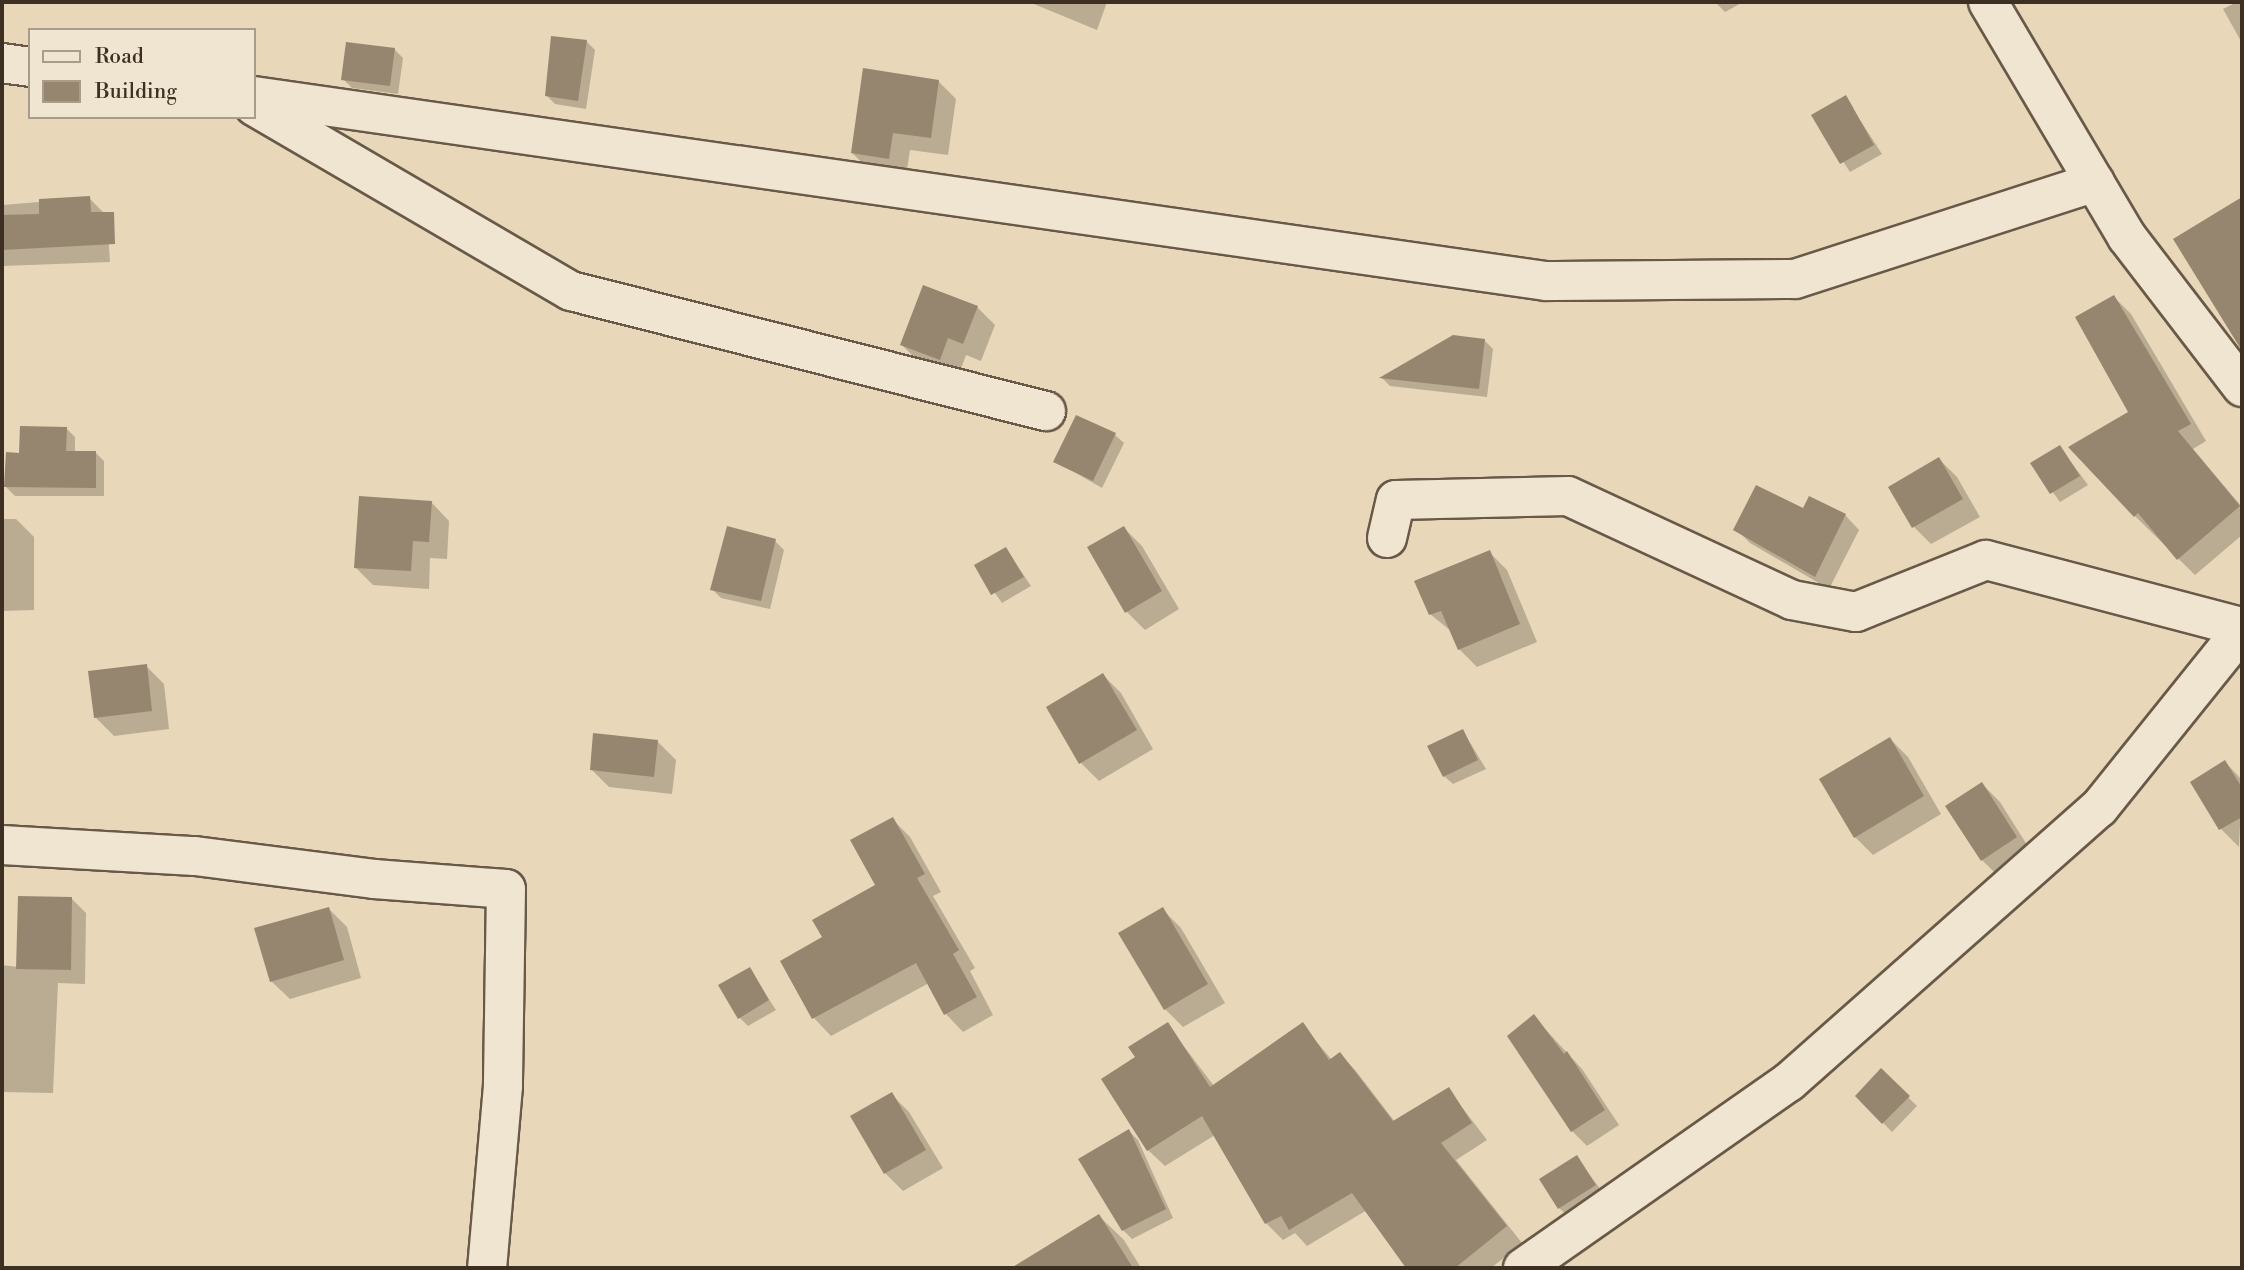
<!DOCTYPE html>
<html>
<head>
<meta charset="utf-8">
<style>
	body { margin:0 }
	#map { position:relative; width:2244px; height:1270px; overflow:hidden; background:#e8d7b8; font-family:"Libre Bodoni",serif }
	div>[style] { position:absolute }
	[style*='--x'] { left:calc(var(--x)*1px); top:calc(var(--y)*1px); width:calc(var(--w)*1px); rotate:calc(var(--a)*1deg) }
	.shadow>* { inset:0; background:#0003 }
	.building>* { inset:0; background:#968670 }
	.roads { filter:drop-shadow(2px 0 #685948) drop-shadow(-2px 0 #685948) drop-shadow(0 2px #685948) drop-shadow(0 -2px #685948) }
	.street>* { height:38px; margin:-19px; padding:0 19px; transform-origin:19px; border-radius:19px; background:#f0e5d1 }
	.secondary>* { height:38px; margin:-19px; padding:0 19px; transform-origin:19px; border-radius:19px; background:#f0e5d1 }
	span { translate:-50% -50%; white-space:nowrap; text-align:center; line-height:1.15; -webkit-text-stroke:5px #f0e5d1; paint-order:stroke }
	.frame { position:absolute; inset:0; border:4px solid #3d2f22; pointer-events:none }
	.legend { position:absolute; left:28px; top:28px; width:228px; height:91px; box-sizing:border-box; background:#f0e5d1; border:2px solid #a89c8b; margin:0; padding:9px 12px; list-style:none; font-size:21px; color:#3d2f22 }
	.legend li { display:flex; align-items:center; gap:14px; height:35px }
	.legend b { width:35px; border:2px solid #a89c8b }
</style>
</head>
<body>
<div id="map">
	<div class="shadow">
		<i style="clip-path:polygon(1029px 2px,1107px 2px,1097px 30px)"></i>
		<i style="clip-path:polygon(1715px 2px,1743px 2px,1725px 12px)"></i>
		<i style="clip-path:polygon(2237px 2px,2242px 2px,2242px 43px,2223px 9px)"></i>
		<i style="clip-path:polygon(586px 41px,595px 50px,586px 109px,555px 104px,546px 95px)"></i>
		<i style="clip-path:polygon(394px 49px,403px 58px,398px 94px,352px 88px,343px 79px)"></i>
		<i style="clip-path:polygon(938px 81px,956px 99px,948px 155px,910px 150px,906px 176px,871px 171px,852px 153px)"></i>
		<i style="clip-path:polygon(1845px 97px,1882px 154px,1850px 172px,1813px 116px)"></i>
		<i style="clip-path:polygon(89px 198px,107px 216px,110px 262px,2px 266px,2px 205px)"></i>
		<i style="clip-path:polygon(2242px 199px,2242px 347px,2175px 240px)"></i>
		<i style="clip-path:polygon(2114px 297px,2131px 314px,2206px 441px,2193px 449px,2242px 507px,2242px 535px,2195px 575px,2135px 516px,2130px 412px)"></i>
		<i style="clip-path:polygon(977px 307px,995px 325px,981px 361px,966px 355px,958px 377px,920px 363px,902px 345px)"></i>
		<i style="clip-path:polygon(1484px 340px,1493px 349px,1487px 397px,1390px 386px,1382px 378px)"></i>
		<i style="clip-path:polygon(66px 428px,75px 437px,75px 453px,95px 452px,104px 461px,104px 496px,15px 496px,6px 487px,21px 455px)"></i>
		<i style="clip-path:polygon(1115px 435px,1124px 443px,1102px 488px,1055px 461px)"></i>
		<i style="clip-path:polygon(2060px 447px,2088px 485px,2060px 502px,2032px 464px)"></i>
		<i style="clip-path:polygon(1939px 459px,1957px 477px,1980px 517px,1931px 544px,1913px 526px)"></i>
		<i style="clip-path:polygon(431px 502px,449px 521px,447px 559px,430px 558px,429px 589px,373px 585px,355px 567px)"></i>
		<i style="clip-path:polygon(1803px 511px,1845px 515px,1859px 530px,1829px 589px,1750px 543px,1736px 529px)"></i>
		<i style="clip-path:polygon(2px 519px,16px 519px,34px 537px,34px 610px,2px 611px)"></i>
		<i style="clip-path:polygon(1124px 528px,1142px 546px,1179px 609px,1145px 630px,1127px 612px)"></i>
		<i style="clip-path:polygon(775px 541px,784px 550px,770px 609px,721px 598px,712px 589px)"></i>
		<i style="clip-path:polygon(1006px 549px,1031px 586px,1002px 603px,976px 566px)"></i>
		<i style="clip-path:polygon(1489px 552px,1507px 570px,1537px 642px,1477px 667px,1459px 649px,1451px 631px,1430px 614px)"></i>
		<i style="clip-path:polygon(146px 666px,164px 684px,169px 729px,114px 736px,96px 718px)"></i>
		<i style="clip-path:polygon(1103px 675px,1121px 693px,1153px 749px,1099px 781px,1081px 763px,1048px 708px)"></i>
		<i style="clip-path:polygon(1463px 731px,1486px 769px,1453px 784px,1444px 776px)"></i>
		<i style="clip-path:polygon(1890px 739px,1908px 757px,1941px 814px,1873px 855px,1855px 837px)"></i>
		<i style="clip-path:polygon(658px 742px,676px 760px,672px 794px,609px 787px,591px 769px)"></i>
		<i style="clip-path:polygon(2225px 762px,2242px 780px,2239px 847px,2221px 829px,2192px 782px)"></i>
		<i style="clip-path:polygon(1982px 784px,2000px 802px,2034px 856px,2000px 878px,1982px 860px)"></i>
		<i style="clip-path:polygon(893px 820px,910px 837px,941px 892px,933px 896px,975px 968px,970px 971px,993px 1015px,963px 1032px,946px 1014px,929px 983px,831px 1036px,814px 1018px,782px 961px,825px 938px,878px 886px)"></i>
		<i style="clip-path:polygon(72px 899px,86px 913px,85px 984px,58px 983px,53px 1093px,2px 1092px,2px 965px,18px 967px)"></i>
		<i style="clip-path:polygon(329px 909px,347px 927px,361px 978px,290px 999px,271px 981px)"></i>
		<i style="clip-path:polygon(1163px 910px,1181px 928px,1225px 1003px,1183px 1027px,1165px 1009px,1121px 934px)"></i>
		<i style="clip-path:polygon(749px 969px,776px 1010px,748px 1026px,739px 1017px)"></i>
		<i style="clip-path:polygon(1534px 1017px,1582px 1069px,1619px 1125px,1587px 1146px,1572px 1131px)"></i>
		<i style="clip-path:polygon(1167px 1024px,1214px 1086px,1302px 1025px,1332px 1060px,1340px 1054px,1356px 1071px,1395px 1122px,1448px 1089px,1487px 1140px,1456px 1160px,1522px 1243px,1491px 1268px,1408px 1268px,1367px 1210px,1307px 1246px,1295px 1233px,1283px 1240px,1266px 1223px,1215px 1135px,1165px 1166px,1148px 1150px,1137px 1057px)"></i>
		<i style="clip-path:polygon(1881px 1071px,1917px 1106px,1892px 1132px,1857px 1096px)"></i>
		<i style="clip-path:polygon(891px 1094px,909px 1112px,943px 1168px,903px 1191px,885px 1173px)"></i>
		<i style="clip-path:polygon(1129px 1131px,1138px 1140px,1173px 1218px,1132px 1239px,1123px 1230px)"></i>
		<i style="clip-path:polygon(1577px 1158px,1604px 1194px,1568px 1216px,1559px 1208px)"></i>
		<i style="clip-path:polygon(1099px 1216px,1124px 1240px,1141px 1268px,1018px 1268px)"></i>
	</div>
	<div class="building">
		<i style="clip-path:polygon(551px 36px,587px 40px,578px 101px,545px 96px)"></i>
		<i style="clip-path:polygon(346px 42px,395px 48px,390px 86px,341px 80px)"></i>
		<i style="clip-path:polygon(863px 68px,939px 80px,931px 138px,893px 133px,889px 159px,851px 153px)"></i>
		<i style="clip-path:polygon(1846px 95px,1874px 145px,1840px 164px,1811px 115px)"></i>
		<i style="clip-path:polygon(90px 196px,91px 212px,114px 212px,115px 244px,2px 250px,2px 215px,39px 214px,39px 199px)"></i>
		<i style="clip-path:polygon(2242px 197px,2242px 351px,2173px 239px)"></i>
		<i style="clip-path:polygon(923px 285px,978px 306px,963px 344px,948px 338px,940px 360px,900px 345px)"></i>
		<i style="clip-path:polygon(2114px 295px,2191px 424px,2178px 431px,2240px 506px,2177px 560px,2138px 513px,2134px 517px,2068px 447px,2128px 412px,2075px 317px)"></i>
		<i style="clip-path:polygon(1453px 335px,1485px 339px,1479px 389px,1379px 378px)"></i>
		<i style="clip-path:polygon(1076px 415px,1116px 433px,1093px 481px,1053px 462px)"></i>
		<i style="clip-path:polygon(20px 426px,67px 427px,66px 451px,96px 451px,96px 488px,4px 487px,6px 452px,19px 453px)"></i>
		<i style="clip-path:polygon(2060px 445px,2080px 476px,2050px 494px,2030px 463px)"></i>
		<i style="clip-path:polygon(1939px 457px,1963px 499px,1912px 528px,1888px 487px)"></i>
		<i style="clip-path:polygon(1756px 485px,1803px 508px,1809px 496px,1846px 514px,1815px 577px,1733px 530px)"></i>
		<i style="clip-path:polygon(359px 496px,432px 501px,429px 542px,413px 541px,411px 571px,354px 568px)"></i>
		<i style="clip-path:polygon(727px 526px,776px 539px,761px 601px,710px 590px)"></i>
		<i style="clip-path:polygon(1124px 526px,1162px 591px,1125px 613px,1087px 547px)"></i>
		<i style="clip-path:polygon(1006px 547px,1024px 577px,991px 595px,974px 565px)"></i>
		<i style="clip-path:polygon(1490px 550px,1520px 624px,1458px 650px,1441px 611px,1429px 615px,1414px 581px)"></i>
		<i style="clip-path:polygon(147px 664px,152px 711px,94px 718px,88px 671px)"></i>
		<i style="clip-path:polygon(1103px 673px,1137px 730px,1079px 764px,1046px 707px)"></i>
		<i style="clip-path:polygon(1463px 729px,1478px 760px,1443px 777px,1427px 746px)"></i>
		<i style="clip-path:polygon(593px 733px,658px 740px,654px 777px,590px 770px)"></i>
		<i style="clip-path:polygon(1890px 737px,1924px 796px,1854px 838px,1819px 779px)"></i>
		<i style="clip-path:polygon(2225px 760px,2242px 788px,2242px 817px,2219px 830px,2190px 782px)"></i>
		<i style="clip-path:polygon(1982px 782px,2017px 837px,1981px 861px,1945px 806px)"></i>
		<i style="clip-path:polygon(893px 817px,925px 874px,917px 878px,959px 950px,953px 954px,977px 997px,944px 1015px,916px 963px,812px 1019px,780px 961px,822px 937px,812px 920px,875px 885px,850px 840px)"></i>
		<i style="clip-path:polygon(18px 896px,72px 897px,71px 970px,16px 969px)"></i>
		<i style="clip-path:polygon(329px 907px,344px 960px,270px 982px,254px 928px)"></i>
		<i style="clip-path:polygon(1163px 907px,1208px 984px,1164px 1010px,1118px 933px)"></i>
		<i style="clip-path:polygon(750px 967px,769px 1000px,738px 1019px,718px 985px)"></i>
		<i style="clip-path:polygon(1534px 1014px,1564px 1054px,1567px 1051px,1605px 1110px,1571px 1132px,1507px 1036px)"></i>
		<i style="clip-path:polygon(1168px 1022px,1210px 1087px,1303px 1022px,1329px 1060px,1340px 1052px,1393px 1121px,1449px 1087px,1472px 1123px,1441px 1143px,1507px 1226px,1455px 1268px,1406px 1268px,1352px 1193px,1289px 1230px,1281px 1216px,1265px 1224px,1202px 1116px,1147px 1151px,1101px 1079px,1135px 1057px,1128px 1047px)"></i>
		<i style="clip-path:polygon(1881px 1068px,1910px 1096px,1882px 1124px,1855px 1096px)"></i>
		<i style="clip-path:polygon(892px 1092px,926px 1150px,884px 1174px,850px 1116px)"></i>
		<i style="clip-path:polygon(1129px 1129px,1166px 1209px,1122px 1231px,1078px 1159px)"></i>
		<i style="clip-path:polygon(1577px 1155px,1596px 1185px,1558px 1209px,1539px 1179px)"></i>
		<i style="clip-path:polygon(1099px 1214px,1133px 1268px,1011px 1268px)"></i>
	</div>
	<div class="roads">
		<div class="street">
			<i style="--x:2;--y:63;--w:28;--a:8"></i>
			<i style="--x:254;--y:96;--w:1305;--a:8.15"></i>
			<i style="--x:1546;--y:281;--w:249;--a:-0.5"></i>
			<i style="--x:1795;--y:279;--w:315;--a:-17.9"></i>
			<i style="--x:254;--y:106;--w:367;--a:30.3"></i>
			<i style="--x:571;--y:291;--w:490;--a:14.2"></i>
			<i style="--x:1387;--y:538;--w:39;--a:-77"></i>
			<i style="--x:1396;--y:500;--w:172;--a:-1.3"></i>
			<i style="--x:1568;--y:496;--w:247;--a:24.9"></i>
			<i style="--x:1792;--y:600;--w:65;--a:10.6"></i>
			<i style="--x:1856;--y:612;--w:140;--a:-21.8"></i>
			<i style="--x:1986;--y:560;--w:265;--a:14.7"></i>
			<i style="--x:2;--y:845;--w:193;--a:3.3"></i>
			<i style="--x:195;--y:856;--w:180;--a:7.3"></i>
			<i style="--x:374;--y:879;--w:132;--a:4.3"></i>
			<i style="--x:506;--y:889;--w:197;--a:90.9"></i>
			<i style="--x:503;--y:1086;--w:183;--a:95"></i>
			<i style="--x:1523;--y:1268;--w:325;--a:-35"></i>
			<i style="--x:1789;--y:1082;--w:414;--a:-41.5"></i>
			<i style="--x:2099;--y:808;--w:228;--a:-51.2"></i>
		</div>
		<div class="secondary">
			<i style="--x:1988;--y:2;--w:273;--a:59.4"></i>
			<i style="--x:2127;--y:237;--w:189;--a:52.5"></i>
		</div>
	</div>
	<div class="frame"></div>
	<ul class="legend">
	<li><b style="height:9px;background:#f0e5d1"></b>Road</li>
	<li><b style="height:19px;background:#968670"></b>Building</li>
	</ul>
</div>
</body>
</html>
